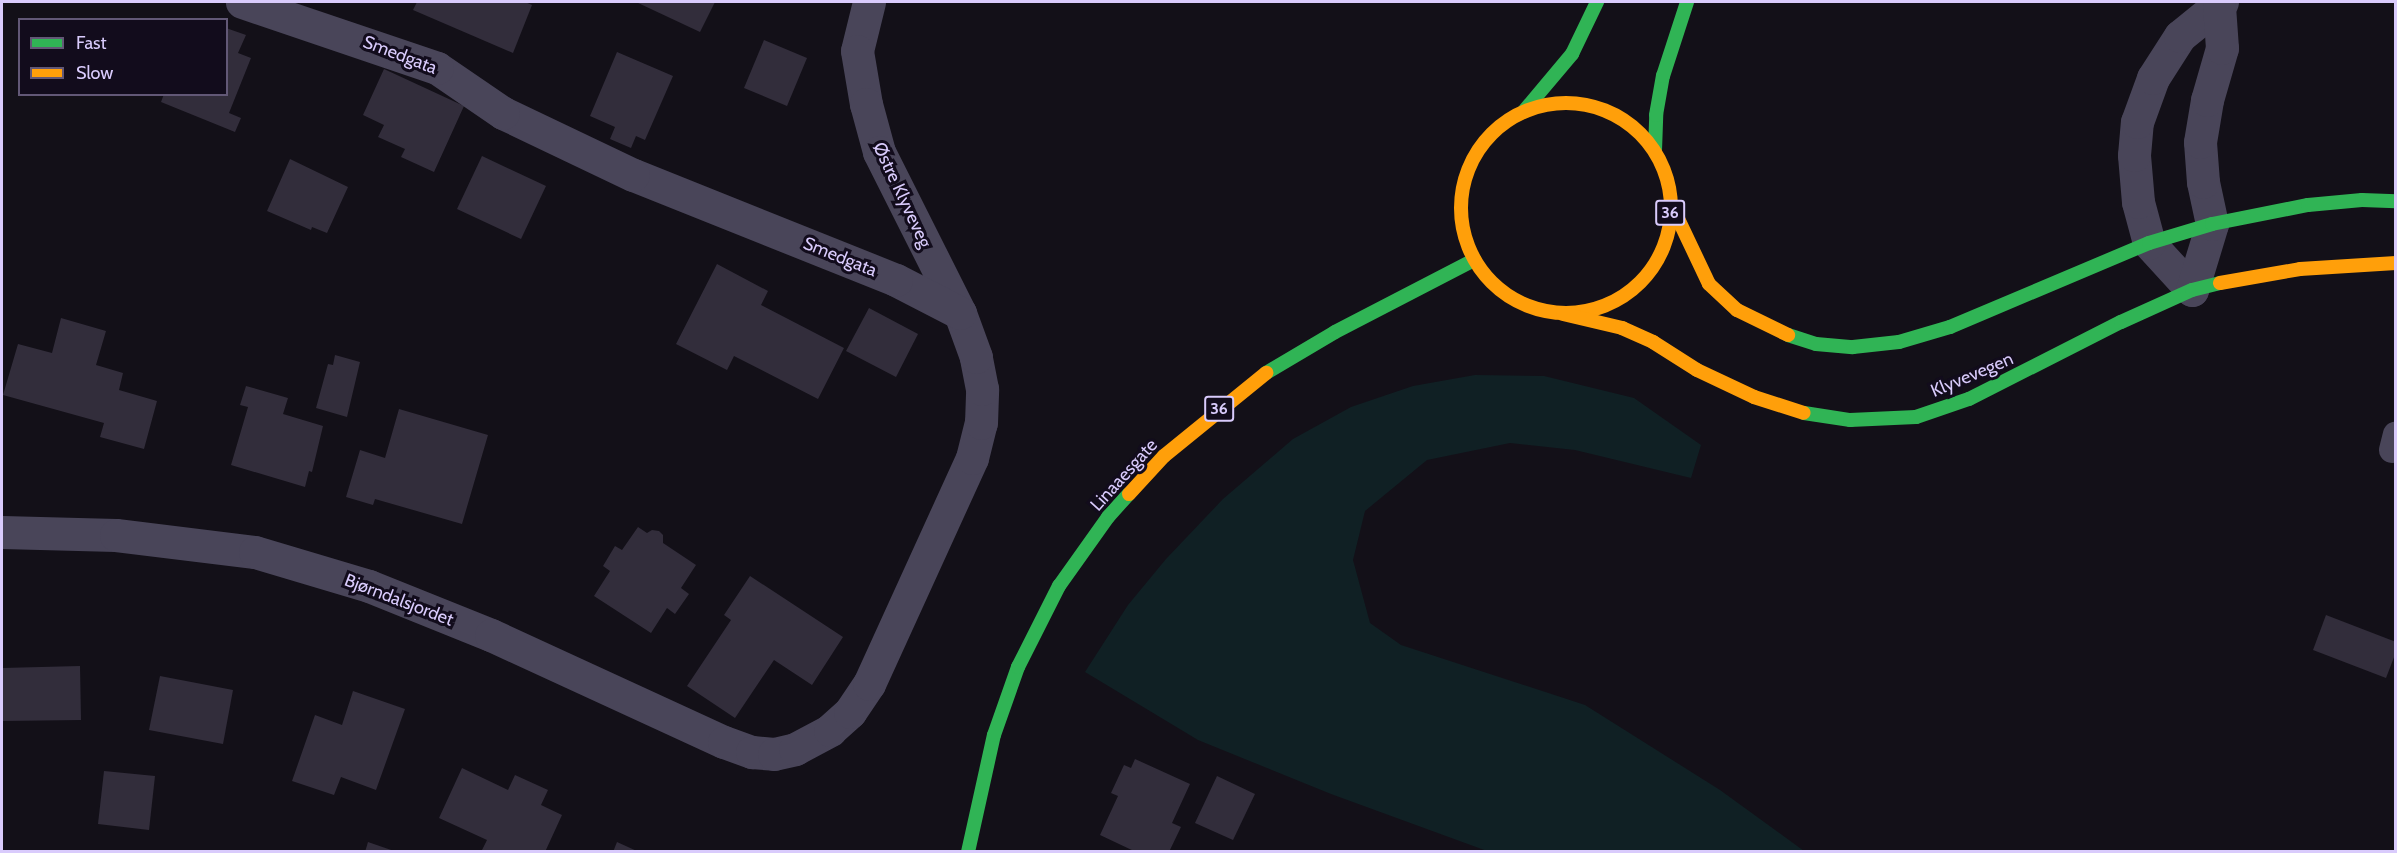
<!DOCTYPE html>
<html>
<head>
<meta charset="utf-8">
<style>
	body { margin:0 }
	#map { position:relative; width:2397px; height:853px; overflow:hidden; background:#131018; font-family:Cabin,sans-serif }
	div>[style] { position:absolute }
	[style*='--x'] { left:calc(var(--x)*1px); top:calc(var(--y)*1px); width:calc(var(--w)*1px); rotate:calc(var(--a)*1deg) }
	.green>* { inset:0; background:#102024 }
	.building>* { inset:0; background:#322d3b }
	.lane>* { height:26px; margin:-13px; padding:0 13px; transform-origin:13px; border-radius:13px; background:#494559 }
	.street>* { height:33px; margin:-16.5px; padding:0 16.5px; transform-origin:16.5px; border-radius:16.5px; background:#494559 }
	.fast>* { height:14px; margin:-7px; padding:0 7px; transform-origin:7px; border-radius:7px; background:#30b455 }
	.slow>* { height:14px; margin:-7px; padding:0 7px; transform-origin:7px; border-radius:7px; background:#ff9f0a }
	.slow>.ring { margin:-7px; padding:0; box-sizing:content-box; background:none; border:14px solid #ff9f0a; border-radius:50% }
	span { translate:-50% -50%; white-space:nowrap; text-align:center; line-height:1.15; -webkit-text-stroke:6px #120c1c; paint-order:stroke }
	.shield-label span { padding:2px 4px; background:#120c1c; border:2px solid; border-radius:4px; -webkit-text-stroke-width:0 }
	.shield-label { font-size:16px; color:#d9cbfc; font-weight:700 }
	.street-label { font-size:18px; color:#d9cbfc }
	.frame { position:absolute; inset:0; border:3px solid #d9cbfc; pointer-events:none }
	.legend { position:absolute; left:18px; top:18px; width:210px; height:78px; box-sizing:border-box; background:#120c1c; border:2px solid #625876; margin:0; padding:8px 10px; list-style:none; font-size:18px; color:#d9cbfc }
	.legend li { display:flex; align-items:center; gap:12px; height:30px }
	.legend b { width:30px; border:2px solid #625876 }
</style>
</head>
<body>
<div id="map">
	<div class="green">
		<i style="clip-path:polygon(1475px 375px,1544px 376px,1634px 398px,1701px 445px,1691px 478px,1575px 450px,1510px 443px,1427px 460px,1365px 511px,1353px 560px,1370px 623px,1401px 645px,1585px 705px,1720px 790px,1804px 851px,1487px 851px,1331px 794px,1198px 740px,1085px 672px,1128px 605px,1166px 559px,1223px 499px,1293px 439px,1351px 407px,1413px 386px)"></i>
	</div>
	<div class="building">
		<i style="clip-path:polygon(417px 2px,525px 2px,532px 5px,513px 53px,413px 10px)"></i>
		<i style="clip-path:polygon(636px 2px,715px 2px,700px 32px)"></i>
		<i style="clip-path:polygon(226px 28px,246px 35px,238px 53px,251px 58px,229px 113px,241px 118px,235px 132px,161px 102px,164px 94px,226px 94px)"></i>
		<i style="clip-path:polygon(764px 40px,807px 58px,787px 106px,744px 88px)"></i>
		<i style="clip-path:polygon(617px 52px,673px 76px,645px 140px,636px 136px,631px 148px,610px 139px,615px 127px,590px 116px)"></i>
		<i style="clip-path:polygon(384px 69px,464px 106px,434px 172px,401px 157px,405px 149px,378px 137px,384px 125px,363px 115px)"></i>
		<i style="clip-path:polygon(482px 156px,546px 186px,521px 239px,457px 209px)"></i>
		<i style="clip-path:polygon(290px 159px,348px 187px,327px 233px,312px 227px,311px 230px,267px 211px)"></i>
		<i style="clip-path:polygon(717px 264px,768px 291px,761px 305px,844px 348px,818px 399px,734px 356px,727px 370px,676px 344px)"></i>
		<i style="clip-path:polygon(869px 308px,918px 334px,896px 377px,846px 351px)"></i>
		<i style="clip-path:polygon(61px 318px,106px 331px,96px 365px,123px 373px,119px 390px,157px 401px,144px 449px,100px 437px,104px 423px,3px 395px,18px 344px,52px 353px)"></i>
		<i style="clip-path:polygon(335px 355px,360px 362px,347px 417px,316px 408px,328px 364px,333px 365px)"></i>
		<i style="clip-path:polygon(246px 386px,288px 398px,283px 414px,323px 426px,312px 472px,309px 471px,305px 487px,231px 465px,248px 407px,240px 405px)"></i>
		<i style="clip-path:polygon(399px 409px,488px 435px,462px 524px,375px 499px,373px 505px,346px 497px,360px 450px,385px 458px)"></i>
		<i style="clip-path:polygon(638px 527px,647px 533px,652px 530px,659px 531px,663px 535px,663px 543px,696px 565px,681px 588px,689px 594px,675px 614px,667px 608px,651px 633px,594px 596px,610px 571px,603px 566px,615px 546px,622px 550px)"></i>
		<i style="clip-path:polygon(750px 576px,843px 637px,812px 685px,774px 660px,735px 718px,687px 686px,731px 620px,724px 615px)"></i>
		<i style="clip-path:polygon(2326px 615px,2396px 642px,2396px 652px,2386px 678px,2313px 650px)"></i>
		<i style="clip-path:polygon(80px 666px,81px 720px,2px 721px,2px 668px)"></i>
		<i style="clip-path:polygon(160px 676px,233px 690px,223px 744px,149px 730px)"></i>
		<i style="clip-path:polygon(353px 691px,405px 709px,376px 790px,341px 777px,334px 795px,292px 781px,315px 715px,342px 725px)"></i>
		<i style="clip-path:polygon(1135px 759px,1190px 784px,1172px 823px,1181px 827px,1169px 852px,1136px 852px,1100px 835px,1118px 796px,1111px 793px,1124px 765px,1131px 768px)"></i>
		<i style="clip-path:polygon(462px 768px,508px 790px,515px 775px,548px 790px,541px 805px,562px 815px,545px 852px,481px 852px,487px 840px,439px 818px)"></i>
		<i style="clip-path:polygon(104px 771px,155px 776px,149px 830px,98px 824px)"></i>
		<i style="clip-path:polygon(1217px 776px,1255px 794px,1233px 840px,1195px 823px)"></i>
		<i style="clip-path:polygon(368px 842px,394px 851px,394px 852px,365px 852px)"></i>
		<i style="clip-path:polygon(617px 842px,639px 852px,613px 852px)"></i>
	</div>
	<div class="lane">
		<i style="--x:2392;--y:450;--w:16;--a:-76"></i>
	</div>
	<div class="street">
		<i style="--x:869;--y:2;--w:50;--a:103.8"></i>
		<i style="--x:857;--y:51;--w:54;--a:80.4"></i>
		<i style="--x:866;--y:104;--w:50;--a:74.8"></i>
		<i style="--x:879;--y:152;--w:180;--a:63.3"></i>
		<i style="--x:2192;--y:290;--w:64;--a:-132.5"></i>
		<i style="--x:2149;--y:243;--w:42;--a:-105"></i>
		<i style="--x:2138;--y:202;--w:47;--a:-94.9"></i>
		<i style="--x:2134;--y:155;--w:33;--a:-85"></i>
		<i style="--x:2137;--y:122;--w:47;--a:-70"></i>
		<i style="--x:2153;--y:78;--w:50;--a:-57.3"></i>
		<i style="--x:2180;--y:36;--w:54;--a:-39"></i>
		<i style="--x:2192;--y:290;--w:69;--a:-73.1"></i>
		<i style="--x:2212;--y:224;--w:43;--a:-102.1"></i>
		<i style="--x:2203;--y:182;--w:40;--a:-94.3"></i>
		<i style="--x:2200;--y:142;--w:43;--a:-80.5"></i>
		<i style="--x:2207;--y:100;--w:54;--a:-73.9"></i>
		<i style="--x:2222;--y:48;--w:42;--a:-94.1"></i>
		<i style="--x:2;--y:532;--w:114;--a:1.5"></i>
		<i style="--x:116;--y:535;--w:140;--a:7"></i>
		<i style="--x:255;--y:552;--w:119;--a:16.6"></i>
		<i style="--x:369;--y:586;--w:131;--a:21.9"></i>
		<i style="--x:491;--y:635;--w:256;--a:24.7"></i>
		<i style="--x:724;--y:742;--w:30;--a:20"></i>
		<i style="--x:752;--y:752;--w:22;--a:5"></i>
		<i style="--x:774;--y:754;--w:22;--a:-13"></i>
		<i style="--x:795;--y:749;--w:40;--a:-28"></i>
		<i style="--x:830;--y:730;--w:27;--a:-42"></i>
		<i style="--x:850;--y:712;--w:34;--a:-56"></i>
		<i style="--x:869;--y:684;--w:248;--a:-65.5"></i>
		<i style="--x:972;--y:458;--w:36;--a:-76"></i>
		<i style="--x:981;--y:423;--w:34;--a:-88"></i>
		<i style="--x:982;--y:389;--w:33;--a:-101"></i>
		<i style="--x:976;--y:357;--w:47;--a:-110"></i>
		<i style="--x:960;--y:313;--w:72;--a:-152.7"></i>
		<i style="--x:896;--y:280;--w:283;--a:-158.2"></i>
		<i style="--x:633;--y:175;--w:144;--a:-154.5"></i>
		<i style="--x:503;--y:113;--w:80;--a:-145.7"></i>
		<i style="--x:437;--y:68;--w:206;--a:-161.3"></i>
	</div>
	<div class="fast">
		<i style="--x:1524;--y:111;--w:75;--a:-49.9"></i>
		<i style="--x:1572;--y:54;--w:58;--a:-64.3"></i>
		<i style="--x:1655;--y:151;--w:36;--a:-88"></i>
		<i style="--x:1656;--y:115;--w:40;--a:-80"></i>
		<i style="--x:1663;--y:76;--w:78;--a:-72"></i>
		<i style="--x:1788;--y:335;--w:29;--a:18"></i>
		<i style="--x:1816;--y:344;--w:37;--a:5"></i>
		<i style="--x:1853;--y:347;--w:46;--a:-6.2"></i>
		<i style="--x:1899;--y:342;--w:53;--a:-16.4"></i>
		<i style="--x:1950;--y:327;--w:216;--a:-22.9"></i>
		<i style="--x:2149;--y:243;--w:66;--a:-16.8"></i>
		<i style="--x:2212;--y:224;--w:98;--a:-11.2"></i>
		<i style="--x:2308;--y:205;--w:54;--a:-5.3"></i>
		<i style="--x:2362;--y:200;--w:34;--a:2"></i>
		<i style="--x:1266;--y:373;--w:80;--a:-30.7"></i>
		<i style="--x:1335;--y:332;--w:157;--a:-27.4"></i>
		<i style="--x:1804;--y:413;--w:47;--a:8.7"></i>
		<i style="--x:1850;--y:420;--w:66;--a:-2.6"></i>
		<i style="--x:1916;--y:417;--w:56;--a:-18.8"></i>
		<i style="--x:1969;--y:399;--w:170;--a:-26.9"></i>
		<i style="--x:2121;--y:322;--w:78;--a:-24.3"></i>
		<i style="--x:2192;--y:290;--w:29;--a:-14"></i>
		<i style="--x:968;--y:852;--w:120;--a:-77.5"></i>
		<i style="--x:994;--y:735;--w:72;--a:-70.6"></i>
		<i style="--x:1018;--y:667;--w:91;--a:-63.2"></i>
		<i style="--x:1059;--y:586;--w:85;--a:-54.6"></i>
		<i style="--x:1108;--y:517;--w:31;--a:-48"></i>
	</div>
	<div class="slow">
		<i class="ring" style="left:1461px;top:103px;width:196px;height:196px"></i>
		<i style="--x:1672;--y:206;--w:86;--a:64.6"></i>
		<i style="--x:1709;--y:284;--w:38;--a:43"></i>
		<i style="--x:1737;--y:310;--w:57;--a:26.1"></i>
		<i style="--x:2220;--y:283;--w:81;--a:-9.9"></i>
		<i style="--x:2300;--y:269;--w:96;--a:-3.6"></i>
		<i style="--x:1563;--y:314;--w:61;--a:13.3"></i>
		<i style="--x:1622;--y:328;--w:34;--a:24"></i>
		<i style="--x:1653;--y:342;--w:52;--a:32.5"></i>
		<i style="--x:1697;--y:370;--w:63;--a:25.3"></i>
		<i style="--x:1754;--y:397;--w:52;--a:17.7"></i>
		<i style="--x:1129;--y:494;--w:52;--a:-47.4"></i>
		<i style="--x:1164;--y:456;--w:132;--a:-39.1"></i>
	</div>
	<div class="shield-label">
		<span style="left:1670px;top:213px">36</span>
		<span style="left:1219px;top:409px">36</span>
	</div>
	<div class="street-label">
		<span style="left:400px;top:55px;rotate:21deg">Smedgata</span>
		<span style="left:902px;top:195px;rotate:65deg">Østre Klyveveg</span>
		<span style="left:840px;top:257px;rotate:22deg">Smedgata</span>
		<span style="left:1972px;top:375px;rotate:-23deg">Klyvevegen</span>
		<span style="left:1124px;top:475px;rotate:-48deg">Linaaesgate</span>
		<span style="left:399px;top:600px;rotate:21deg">Bjørndalsjordet</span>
	</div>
	<div class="frame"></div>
	<ul class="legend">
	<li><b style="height:8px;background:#30b455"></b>Fast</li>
	<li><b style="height:8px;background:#ff9f0a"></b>Slow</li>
	</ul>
</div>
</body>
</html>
